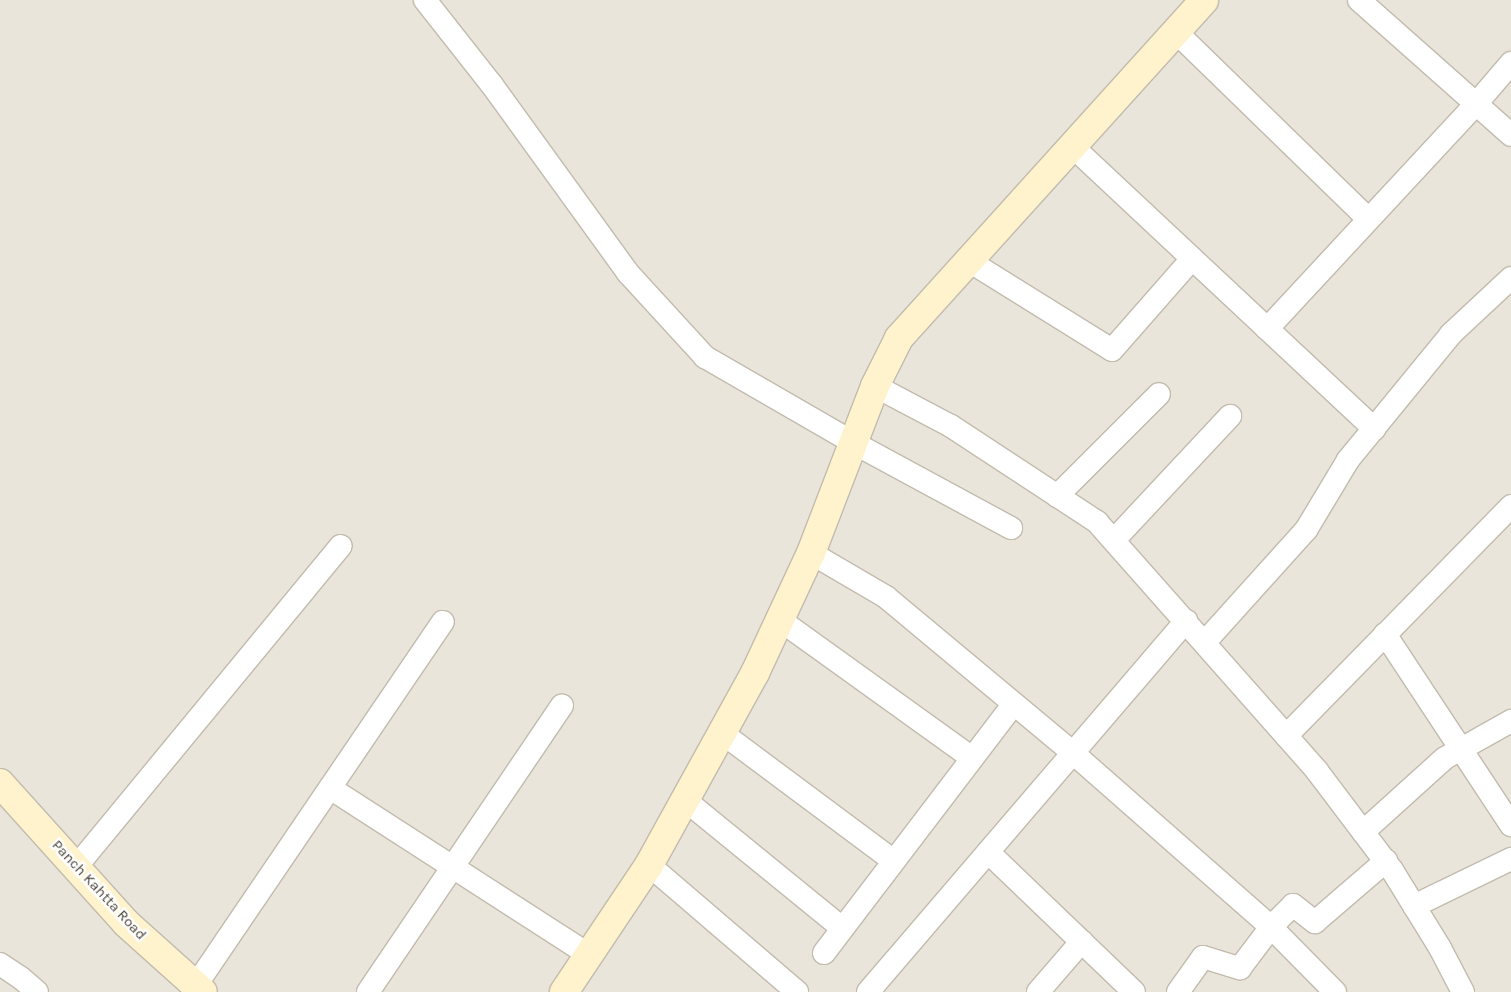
<!DOCTYPE html>
<html>
<head>
<meta charset="utf-8">
<style>
	body { margin:0 }
	#map { position:relative; width:1511px; height:992px; overflow:hidden; background:#f6f3ec; font-family:Karla,sans-serif }
	div>[style] { position:absolute }
	[style*='--x'] { left:calc(var(--x)*1px); top:calc(var(--y)*1px); width:calc(var(--w)*1px); rotate:calc(var(--a)*1deg) }
	.residential>* { inset:0; background:#eae5da }
	.roads { filter:drop-shadow(1px 0 #c2bbae) drop-shadow(-1px 0 #c2bbae) drop-shadow(0 1px #c2bbae) drop-shadow(0 -1px #c2bbae) }
	.street>* { height:22px; margin:-11px; padding:0 11px; transform-origin:11px; border-radius:11px; background:#fff }
	.secondary>* { height:28px; margin:-14px; padding:0 14px; transform-origin:14px; border-radius:14px; background:#fff3cd }
	span { translate:-50% -50%; white-space:nowrap; text-align:center; line-height:1.15; -webkit-text-stroke:5px #fff; paint-order:stroke }
	.street-label { font-size:15px; color:#4b4439 }
</style>
</head>
<body>
<div id="map">
	<div class="residential">
		<i style="clip-path:polygon(0 0,1511px 0,1511px 992px,0 992px)"></i>
	</div>
	<div class="roads">
		<div class="street">
			<i style="--x:425;--y:0;--w:108;--a:51.8"></i>
			<i style="--x:492;--y:85;--w:232;--a:54.1"></i>
			<i style="--x:628;--y:273;--w:114;--a:47.5"></i>
			<i style="--x:705;--y:357;--w:170;--a:30"></i>
			<i style="--x:852;--y:442;--w:181;--a:28.4"></i>
			<i style="--x:1359;--y:0;--w:203;--a:41.6"></i>
			<i style="--x:1176;--y:32;--w:268;--a:44.2"></i>
			<i style="--x:1072;--y:146;--w:414;--a:43.1"></i>
			<i style="--x:969;--y:261;--w:168;--a:31.9"></i>
			<i style="--x:1112;--y:350;--w:121;--a:-48.7"></i>
			<i style="--x:1267;--y:329;--w:307;--a:-47.1"></i>
			<i style="--x:1476;--y:104;--w:54;--a:-49.5"></i>
			<i style="--x:875;--y:386;--w:86;--a:27.8"></i>
			<i style="--x:951;--y:426;--w:175;--a:33.3"></i>
			<i style="--x:1097;--y:522;--w:332;--a:48.5"></i>
			<i style="--x:1317;--y:771;--w:124;--a:52.9"></i>
			<i style="--x:1392;--y:870;--w:92;--a:58.4"></i>
			<i style="--x:1440;--y:948;--w:50;--a:62.4"></i>
			<i style="--x:1057;--y:496;--w:144;--a:-45"></i>
			<i style="--x:1114;--y:540;--w:170;--a:-46.9"></i>
			<i style="--x:811;--y:553;--w:87;--a:30.4"></i>
			<i style="--x:886;--y:597;--w:244;--a:39.8"></i>
			<i style="--x:1073;--y:753;--w:264;--a:41.3"></i>
			<i style="--x:1271;--y:927;--w:91;--a:45.4"></i>
			<i style="--x:780;--y:620;--w:236;--a:35.7"></i>
			<i style="--x:1385;--y:634;--w:229;--a:56.6"></i>
			<i style="--x:1205;--y:642;--w:151;--a:-48"></i>
			<i style="--x:1306;--y:530;--w:82;--a:-59"></i>
			<i style="--x:1348;--y:460;--w:163;--a:-50.7"></i>
			<i style="--x:1451;--y:334;--w:82;--a:-43"></i>
			<i style="--x:722;--y:733;--w:214;--a:36.7"></i>
			<i style="--x:1286;--y:736;--w:322;--a:-45.6"></i>
			<i style="--x:330;--y:788;--w:308;--a:32.8"></i>
			<i style="--x:685;--y:800;--w:203;--a:39.2"></i>
			<i style="--x:1363;--y:832;--w:110;--a:-42.1"></i>
			<i style="--x:1445;--y:758;--w:76;--a:-29.3"></i>
			<i style="--x:988;--y:852;--w:202;--a:43.8"></i>
			<i style="--x:649;--y:865;--w:195;--a:40.6"></i>
			<i style="--x:76;--y:867;--w:416;--a:-50.5"></i>
			<i style="--x:1414;--y:906;--w:108;--a:-25.9"></i>
			<i style="--x:824;--y:953;--w:313;--a:-52.7"></i>
			<i style="--x:0;--y:964;--w:25;--a:34"></i>
			<i style="--x:21;--y:978;--w:21;--a:41"></i>
			<i style="--x:196;--y:985;--w:439;--a:-55.8"></i>
			<i style="--x:368;--y:992;--w:346;--a:-55.9"></i>
			<i style="--x:868;--y:992;--w:489;--a:-49.4"></i>
			<i style="--x:1038;--y:992;--w:67;--a:-49.2"></i>
			<i style="--x:1178;--y:992;--w:43;--a:-54.5"></i>
			<i style="--x:1203;--y:957;--w:39;--a:17"></i>
			<i style="--x:1240;--y:968;--w:51;--a:-52.9"></i>
			<i style="--x:1271;--y:927;--w:31;--a:-45"></i>
			<i style="--x:1293;--y:905;--w:28;--a:38"></i>
			<i style="--x:1315;--y:922;--w:94;--a:-40.7"></i>
		</div>
		<div class="secondary">
			<i style="--x:0;--y:783;--w:188;--a:48"></i>
			<i style="--x:126;--y:923;--w:103;--a:41.9"></i>
			<i style="--x:564;--y:992;--w:153;--a:-56.2"></i>
			<i style="--x:649;--y:865;--w:219;--a:-61.1"></i>
			<i style="--x:755;--y:673;--w:132;--a:-65"></i>
			<i style="--x:811;--y:553;--w:179;--a:-69"></i>
			<i style="--x:875;--y:386;--w:54;--a:-63.4"></i>
			<i style="--x:899;--y:338;--w:455;--a:-47.9"></i>
		</div>
	</div>
	<div class="street-label">
		<span style="left:99px;top:890px;rotate:47deg">Panch Kahtta Road</span>
	</div>
</div>
</body>
</html>
